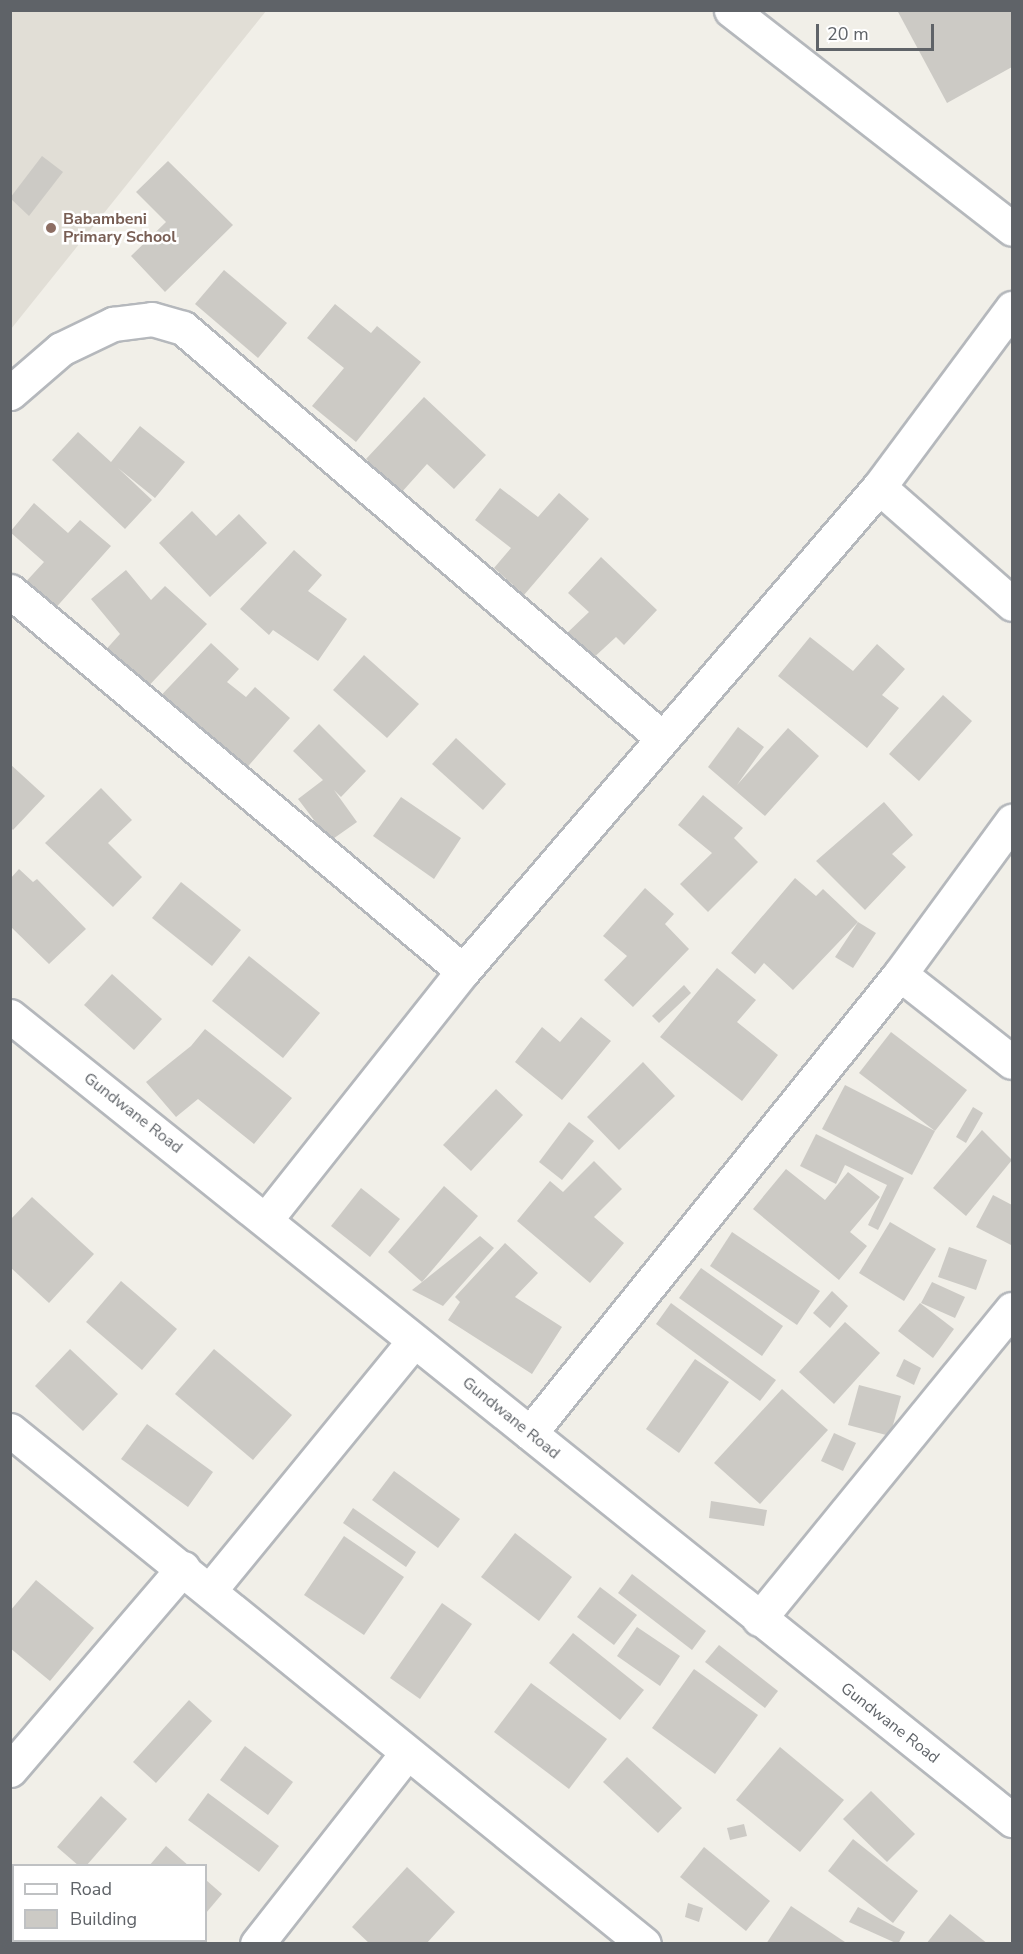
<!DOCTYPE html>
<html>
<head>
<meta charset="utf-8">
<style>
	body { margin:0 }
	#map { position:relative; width:1023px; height:1954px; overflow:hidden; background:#f1efe8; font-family:"Nunito Sans",sans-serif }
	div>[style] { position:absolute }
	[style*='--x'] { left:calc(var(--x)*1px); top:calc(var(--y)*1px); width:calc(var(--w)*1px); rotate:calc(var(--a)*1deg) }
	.education>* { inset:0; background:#e1ded6 }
	.building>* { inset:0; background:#cccac5 }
	.roads { filter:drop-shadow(2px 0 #b5b8bc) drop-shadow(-2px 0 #b5b8bc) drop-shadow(0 2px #b5b8bc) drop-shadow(0 -2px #b5b8bc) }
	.minor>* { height:33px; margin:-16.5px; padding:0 16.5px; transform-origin:16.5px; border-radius:16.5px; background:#fff }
	.dots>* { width:16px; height:16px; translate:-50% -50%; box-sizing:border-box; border:3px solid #fff; border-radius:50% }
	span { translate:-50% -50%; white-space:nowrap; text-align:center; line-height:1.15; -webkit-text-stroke:5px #fff; paint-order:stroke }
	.education-label { font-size:16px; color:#785e54; font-weight:700 }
	.left { translate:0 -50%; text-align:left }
	.street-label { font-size:16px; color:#5f6368 }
	.frame { position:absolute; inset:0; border:12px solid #5f6368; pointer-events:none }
	.legend { position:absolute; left:12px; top:1864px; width:195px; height:78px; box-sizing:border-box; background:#fff; border:2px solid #bfc1c3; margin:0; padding:8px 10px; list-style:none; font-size:18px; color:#5f6368 }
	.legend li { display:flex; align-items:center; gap:12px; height:30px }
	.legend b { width:30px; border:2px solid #bfc1c3 }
	.scale { position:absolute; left:816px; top:24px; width:118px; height:27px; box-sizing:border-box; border:3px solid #5f6368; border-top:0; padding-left:8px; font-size:18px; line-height:21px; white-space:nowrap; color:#5f6368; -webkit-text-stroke:4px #fff; paint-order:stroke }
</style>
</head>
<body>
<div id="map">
	<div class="education">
		<i style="clip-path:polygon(11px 11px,266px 11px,11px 329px)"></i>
	</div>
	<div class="building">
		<i style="clip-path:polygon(897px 10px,1012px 10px,1012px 67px,947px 103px)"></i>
		<i style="clip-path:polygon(42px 156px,63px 172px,29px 216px,10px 198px)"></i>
		<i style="clip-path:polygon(168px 161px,233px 225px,165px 292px,131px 256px,166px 222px,136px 192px)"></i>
		<i style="clip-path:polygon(224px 270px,287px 323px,258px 358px,195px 304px)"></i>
		<i style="clip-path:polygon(335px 304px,371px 333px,377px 326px,421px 362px,356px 442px,312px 406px,344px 368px,307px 338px)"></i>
		<i style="clip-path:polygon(424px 397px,486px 455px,454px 489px,427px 464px,401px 493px,366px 459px)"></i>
		<i style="clip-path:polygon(140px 426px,185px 462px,155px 498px,118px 468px,152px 500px,125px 529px,52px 460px,78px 432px,111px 462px)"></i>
		<i style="clip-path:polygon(500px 488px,538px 517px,559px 493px,589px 519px,524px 595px,494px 568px,511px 548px,475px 520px)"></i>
		<i style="clip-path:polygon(34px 503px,68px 533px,80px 520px,111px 546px,52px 612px,22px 586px,44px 562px,10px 532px)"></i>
		<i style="clip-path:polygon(192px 511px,216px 536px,239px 514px,267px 543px,210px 597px,159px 543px)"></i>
		<i style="clip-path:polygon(294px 550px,322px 575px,308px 591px,347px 619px,318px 661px,273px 630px,269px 635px,240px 609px)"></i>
		<i style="clip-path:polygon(601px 557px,657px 610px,624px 645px,616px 637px,590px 661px,565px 635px,589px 612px,568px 593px)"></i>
		<i style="clip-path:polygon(126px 570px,151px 600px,165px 586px,207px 624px,143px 692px,102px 654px,120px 634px,91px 599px)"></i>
		<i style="clip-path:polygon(810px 637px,853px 671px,877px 644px,905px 669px,882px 695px,899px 708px,867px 748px,778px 676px)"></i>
		<i style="clip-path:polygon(211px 643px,239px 669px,227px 682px,246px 697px,255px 687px,290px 718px,237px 779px,151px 706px)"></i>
		<i style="clip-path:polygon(364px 655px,419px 704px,387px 738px,333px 690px)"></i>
		<i style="clip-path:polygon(943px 695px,972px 721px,919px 781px,889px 754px)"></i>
		<i style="clip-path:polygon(319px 724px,366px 771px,341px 797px,334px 790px,357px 822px,330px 841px,298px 799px,323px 780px,293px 751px)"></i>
		<i style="clip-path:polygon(738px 727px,764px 747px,737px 785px,788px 728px,819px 756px,765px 816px,708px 767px)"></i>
		<i style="clip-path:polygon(456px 738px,506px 784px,483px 810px,432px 764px)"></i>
		<i style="clip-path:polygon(10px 764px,45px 796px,13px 830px,10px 827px)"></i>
		<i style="clip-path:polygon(101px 788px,132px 820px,108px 843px,142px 877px,113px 907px,45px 843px)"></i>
		<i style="clip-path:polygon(703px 795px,743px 828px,734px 838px,758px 862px,708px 912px,680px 884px,712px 853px,678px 825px)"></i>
		<i style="clip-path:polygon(401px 797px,461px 838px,434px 879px,373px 836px)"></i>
		<i style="clip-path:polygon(884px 802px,913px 835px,892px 854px,906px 867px,865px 910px,816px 861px)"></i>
		<i style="clip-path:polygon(19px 869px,33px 882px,37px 879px,86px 929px,49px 964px,10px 926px,10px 879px)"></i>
		<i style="clip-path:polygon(795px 878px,816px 896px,823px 889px,858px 922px,793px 990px,764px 963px,755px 974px,731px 953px)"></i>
		<i style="clip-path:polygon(181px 882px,241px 930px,212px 966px,152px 918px)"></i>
		<i style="clip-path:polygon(645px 888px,674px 914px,665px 924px,689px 949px,633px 1007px,604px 980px,627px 956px,603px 936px)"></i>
		<i style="clip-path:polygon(858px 922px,876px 933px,853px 968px,835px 957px)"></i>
		<i style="clip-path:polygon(249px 956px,320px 1013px,283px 1058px,212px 1001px)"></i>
		<i style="clip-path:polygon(717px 968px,756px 1000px,737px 1022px,778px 1055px,742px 1101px,660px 1037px)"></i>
		<i style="clip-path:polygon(112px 974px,162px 1019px,134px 1050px,84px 1005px)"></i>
		<i style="clip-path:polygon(684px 985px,691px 993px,659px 1023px,652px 1016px)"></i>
		<i style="clip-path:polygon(581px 1017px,611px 1041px,562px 1100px,515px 1062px,542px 1027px,560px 1042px)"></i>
		<i style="clip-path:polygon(205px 1029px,292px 1098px,254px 1144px,198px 1099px,176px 1117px,146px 1082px,191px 1046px)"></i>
		<i style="clip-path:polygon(891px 1032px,967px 1090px,935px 1131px,859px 1073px)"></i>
		<i style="clip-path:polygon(643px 1062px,675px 1096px,619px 1150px,587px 1117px)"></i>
		<i style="clip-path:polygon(845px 1085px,935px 1131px,912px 1175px,822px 1129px)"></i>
		<i style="clip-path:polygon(496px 1089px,523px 1115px,471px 1171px,443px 1145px)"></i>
		<i style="clip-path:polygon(973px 1107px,983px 1113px,966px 1143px,956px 1137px)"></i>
		<i style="clip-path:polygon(569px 1122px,594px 1141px,562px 1180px,539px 1162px)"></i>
		<i style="clip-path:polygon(982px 1130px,1012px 1160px,966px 1216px,933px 1188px)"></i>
		<i style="clip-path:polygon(816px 1134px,904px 1178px,878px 1230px,868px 1225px,887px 1185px,845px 1165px,836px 1184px,800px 1166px)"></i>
		<i style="clip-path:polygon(594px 1161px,622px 1189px,594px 1217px,624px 1243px,590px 1283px,517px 1221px,550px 1181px,563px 1192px)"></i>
		<i style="clip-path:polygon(786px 1169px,825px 1200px,848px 1172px,880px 1197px,850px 1232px,867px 1246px,839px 1280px,753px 1209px)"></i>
		<i style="clip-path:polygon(444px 1186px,478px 1216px,422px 1282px,388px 1252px)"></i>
		<i style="clip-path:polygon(361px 1188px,400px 1219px,370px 1257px,331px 1226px)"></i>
		<i style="clip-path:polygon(993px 1195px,1012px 1205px,1011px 1245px,976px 1227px)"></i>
		<i style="clip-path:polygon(32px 1197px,94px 1254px,49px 1303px,10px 1267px,10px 1220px)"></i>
		<i style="clip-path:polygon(890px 1222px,936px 1249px,904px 1301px,859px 1273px)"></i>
		<i style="clip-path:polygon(732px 1232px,820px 1291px,797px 1325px,710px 1266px)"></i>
		<i style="clip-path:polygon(480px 1236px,494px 1248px,443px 1306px,412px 1290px)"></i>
		<i style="clip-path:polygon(505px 1243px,538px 1273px,515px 1297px,562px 1327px,532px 1374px,448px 1320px,460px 1302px,455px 1297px)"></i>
		<i style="clip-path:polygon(949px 1247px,987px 1260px,976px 1290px,938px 1277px)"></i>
		<i style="clip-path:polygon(701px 1268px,783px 1326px,762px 1356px,679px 1298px)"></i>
		<i style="clip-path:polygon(121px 1281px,177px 1329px,142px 1370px,86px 1322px)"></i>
		<i style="clip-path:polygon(932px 1282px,965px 1297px,955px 1318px,921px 1303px)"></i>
		<i style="clip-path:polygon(832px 1291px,848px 1306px,830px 1328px,813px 1313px)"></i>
		<i style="clip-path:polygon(671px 1303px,776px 1380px,760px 1401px,656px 1324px)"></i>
		<i style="clip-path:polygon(920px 1303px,954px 1329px,933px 1358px,898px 1331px)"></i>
		<i style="clip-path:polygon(845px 1322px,880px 1353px,834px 1404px,799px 1372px)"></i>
		<i style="clip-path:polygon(70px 1349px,118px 1394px,83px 1431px,35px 1386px)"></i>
		<i style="clip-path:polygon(214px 1349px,292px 1415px,253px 1460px,175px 1394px)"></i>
		<i style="clip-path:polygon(695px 1359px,729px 1382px,679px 1453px,646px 1429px)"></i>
		<i style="clip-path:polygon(904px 1359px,921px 1368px,914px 1385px,896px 1376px)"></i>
		<i style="clip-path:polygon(859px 1385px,901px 1396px,890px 1436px,848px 1425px)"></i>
		<i style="clip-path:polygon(782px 1389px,828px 1430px,760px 1504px,714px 1463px)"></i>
		<i style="clip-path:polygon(147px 1424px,213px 1472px,188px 1507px,121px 1459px)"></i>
		<i style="clip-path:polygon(834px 1433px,856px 1443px,843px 1471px,821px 1461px)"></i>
		<i style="clip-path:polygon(394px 1471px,460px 1519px,438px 1548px,372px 1500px)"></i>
		<i style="clip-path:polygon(711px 1501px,767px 1510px,764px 1526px,709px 1518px)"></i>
		<i style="clip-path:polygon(353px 1508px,416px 1552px,406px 1567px,343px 1523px)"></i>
		<i style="clip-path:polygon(515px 1533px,572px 1577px,539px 1621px,481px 1577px)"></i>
		<i style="clip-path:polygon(344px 1536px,404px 1577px,364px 1635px,304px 1595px)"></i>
		<i style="clip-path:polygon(632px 1574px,706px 1631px,692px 1650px,618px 1593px)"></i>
		<i style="clip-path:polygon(36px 1580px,94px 1628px,50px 1681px,10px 1648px,10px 1611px)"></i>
		<i style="clip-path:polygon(600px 1587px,637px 1615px,614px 1645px,577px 1617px)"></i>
		<i style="clip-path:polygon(442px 1603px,472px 1624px,420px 1699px,390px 1678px)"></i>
		<i style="clip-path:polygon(637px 1627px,680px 1656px,660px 1686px,617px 1656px)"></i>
		<i style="clip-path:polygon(573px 1633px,644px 1690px,620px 1720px,549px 1663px)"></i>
		<i style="clip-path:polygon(719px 1645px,778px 1691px,765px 1708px,705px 1662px)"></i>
		<i style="clip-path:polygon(694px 1669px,758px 1715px,715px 1774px,652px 1728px)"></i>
		<i style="clip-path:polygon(531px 1683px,607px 1739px,569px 1789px,494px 1732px)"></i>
		<i style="clip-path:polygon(189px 1700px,212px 1721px,156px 1783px,133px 1762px)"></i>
		<i style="clip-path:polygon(245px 1746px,293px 1782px,268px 1815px,220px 1780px)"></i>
		<i style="clip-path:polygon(780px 1747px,844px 1800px,800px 1852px,736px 1800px)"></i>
		<i style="clip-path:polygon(627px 1757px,682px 1808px,658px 1833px,603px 1782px)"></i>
		<i style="clip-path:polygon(871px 1791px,915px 1834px,887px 1862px,843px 1819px)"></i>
		<i style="clip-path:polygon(208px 1793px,279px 1846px,259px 1872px,188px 1820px)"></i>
		<i style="clip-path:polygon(101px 1796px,127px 1819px,86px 1866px,79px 1866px,57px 1847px)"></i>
		<i style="clip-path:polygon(744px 1824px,747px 1836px,730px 1840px,727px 1828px)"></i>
		<i style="clip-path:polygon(853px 1839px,918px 1891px,893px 1923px,828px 1871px)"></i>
		<i style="clip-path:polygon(166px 1846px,189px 1866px,149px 1866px)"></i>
		<i style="clip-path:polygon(704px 1847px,770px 1901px,746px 1931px,680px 1877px)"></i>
		<i style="clip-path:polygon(407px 1867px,455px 1912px,426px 1944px,370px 1944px,352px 1927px)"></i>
		<i style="clip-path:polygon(206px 1880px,222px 1894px,206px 1913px)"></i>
		<i style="clip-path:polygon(10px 1883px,14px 1886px,10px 1942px)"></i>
		<i style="clip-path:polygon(688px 1903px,703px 1908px,699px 1922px,685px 1917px)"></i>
		<i style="clip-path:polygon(791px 1906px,848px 1944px,766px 1944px)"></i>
		<i style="clip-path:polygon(858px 1907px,905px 1932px,898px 1944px,849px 1922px)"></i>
		<i style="clip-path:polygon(950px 1914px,988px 1944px,926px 1944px)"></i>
	</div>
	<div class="roads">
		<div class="minor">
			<i style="--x:731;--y:10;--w:356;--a:37.9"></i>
			<i style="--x:10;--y:393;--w:67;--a:-40.8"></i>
			<i style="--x:61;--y:349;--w:58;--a:-25.7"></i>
			<i style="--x:113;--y:324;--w:39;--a:-7"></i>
			<i style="--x:152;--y:319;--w:32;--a:16"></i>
			<i style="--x:183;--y:328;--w:629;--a:40.55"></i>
			<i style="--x:879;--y:487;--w:177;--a:41.3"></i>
			<i style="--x:10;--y:591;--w:591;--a:39.99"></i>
			<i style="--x:900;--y:974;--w:142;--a:38.2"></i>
			<i style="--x:10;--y:1016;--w:1285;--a:38.74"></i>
			<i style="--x:267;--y:1218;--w:315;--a:-51.6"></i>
			<i style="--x:463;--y:971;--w:638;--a:-49.32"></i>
			<i style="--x:879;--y:487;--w:223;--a:-53.4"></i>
			<i style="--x:10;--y:1430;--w:816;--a:39.03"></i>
			<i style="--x:530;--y:1433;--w:590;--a:-51.13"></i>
			<i style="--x:900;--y:974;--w:190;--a:-53.8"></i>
			<i style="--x:210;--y:1590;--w:322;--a:-50.7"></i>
			<i style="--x:759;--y:1619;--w:400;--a:-50.8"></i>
			<i style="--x:10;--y:1770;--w:266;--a:-49.4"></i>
			<i style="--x:257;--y:1944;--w:241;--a:-51.9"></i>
		</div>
	</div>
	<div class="dots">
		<i style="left:51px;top:228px;background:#8d6e63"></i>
	</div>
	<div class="education-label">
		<span class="left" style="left:63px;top:228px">Babambeni<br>Primary School</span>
	</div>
	<div class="street-label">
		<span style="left:133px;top:1113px;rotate:38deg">Gundwane Road</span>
		<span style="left:511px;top:1418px;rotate:39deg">Gundwane Road</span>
		<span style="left:890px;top:1723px;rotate:38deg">Gundwane Road</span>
	</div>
	<div class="frame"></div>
	<ul class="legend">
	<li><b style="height:8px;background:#fff"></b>Road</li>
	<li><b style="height:16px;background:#cccac5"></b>Building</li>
	</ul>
	<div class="scale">20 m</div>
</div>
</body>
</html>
